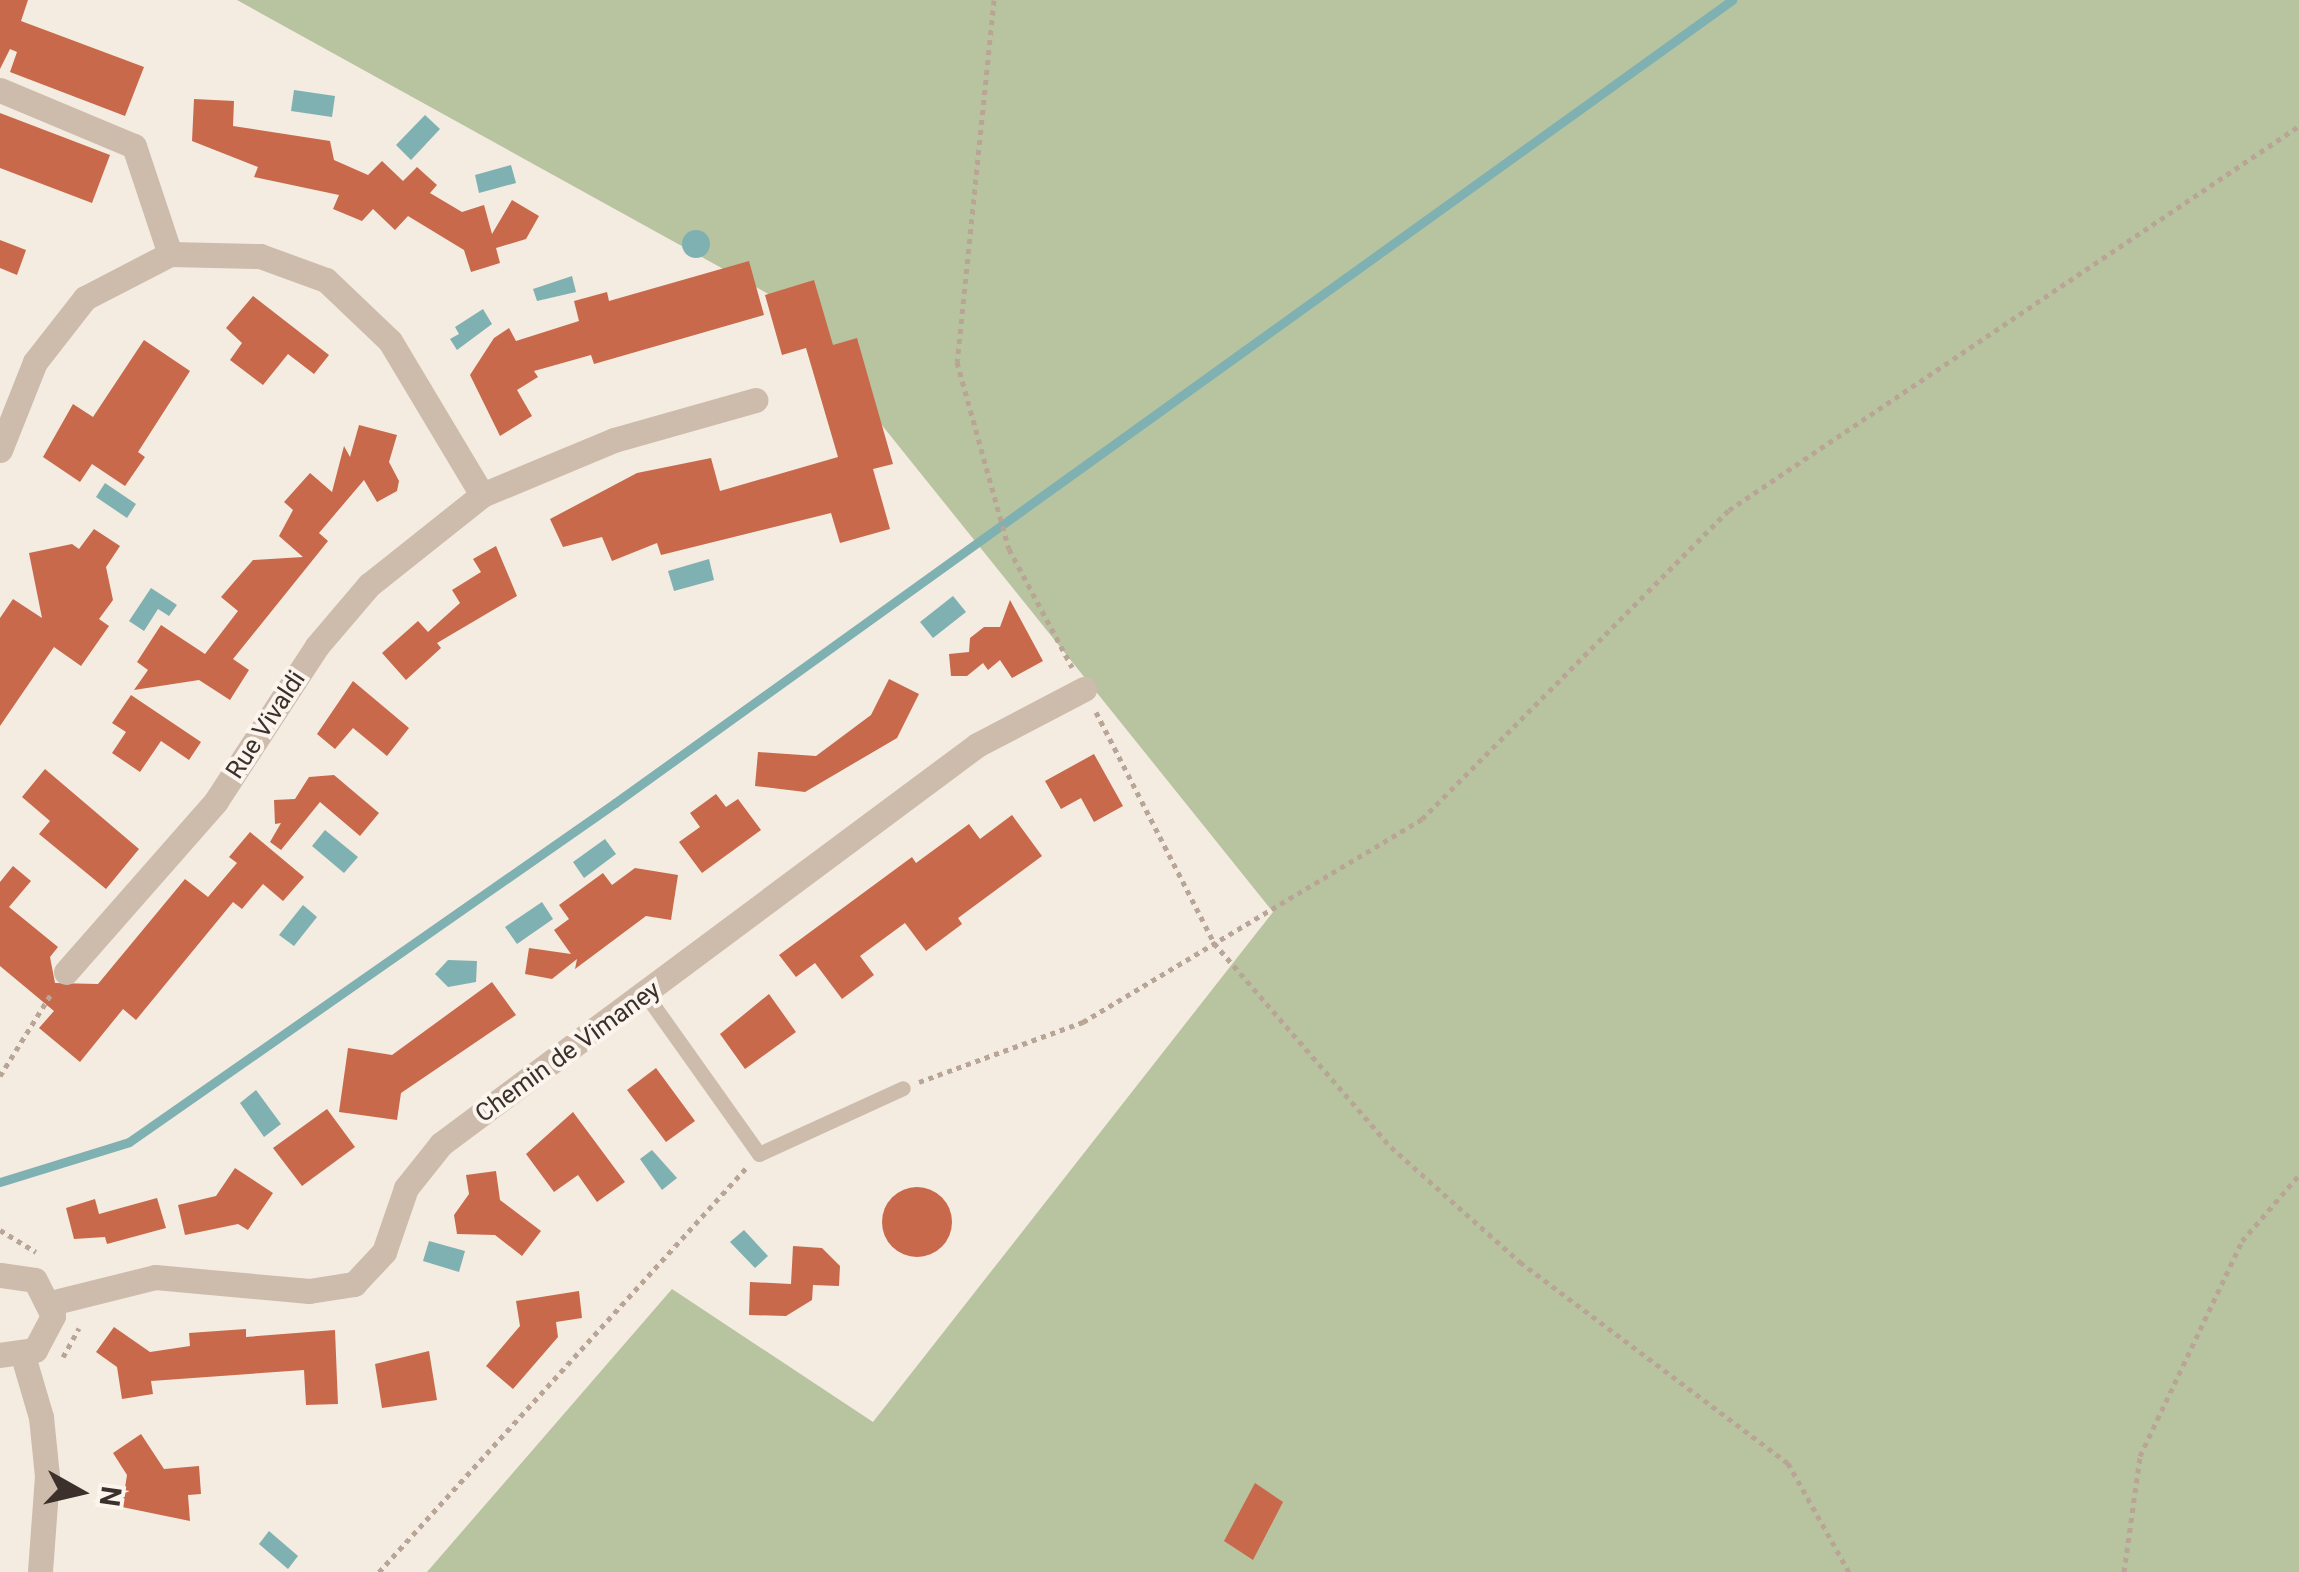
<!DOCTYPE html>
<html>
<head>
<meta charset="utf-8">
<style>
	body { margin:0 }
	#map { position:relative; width:2299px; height:1572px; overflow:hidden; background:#f4ebe1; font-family:Roboto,sans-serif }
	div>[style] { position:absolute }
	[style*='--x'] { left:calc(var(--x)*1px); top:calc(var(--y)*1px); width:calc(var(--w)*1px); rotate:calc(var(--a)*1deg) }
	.green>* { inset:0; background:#b8c4a0 }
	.water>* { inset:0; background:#7fb0b2 }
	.round { border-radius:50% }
	.stream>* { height:9px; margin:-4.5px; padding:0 4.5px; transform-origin:4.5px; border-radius:4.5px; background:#7fb0b2 }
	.building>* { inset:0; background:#c8694b }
	.path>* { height:5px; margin-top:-2.5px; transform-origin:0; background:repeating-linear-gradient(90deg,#b9a596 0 5px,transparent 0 10px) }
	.lane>* { height:15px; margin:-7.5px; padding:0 7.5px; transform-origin:7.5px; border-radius:7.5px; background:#cdbbac }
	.street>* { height:25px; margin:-12.5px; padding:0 12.5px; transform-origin:12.5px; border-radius:12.5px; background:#cdbbac }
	span { translate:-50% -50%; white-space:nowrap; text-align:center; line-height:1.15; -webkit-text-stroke:8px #fbf5ee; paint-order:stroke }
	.street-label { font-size:25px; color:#3b302b }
	.north { position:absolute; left:30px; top:1442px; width:100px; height:100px; -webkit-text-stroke:8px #fbf5ee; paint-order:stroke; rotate:98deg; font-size:28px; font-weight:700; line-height:40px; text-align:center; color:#3b302b }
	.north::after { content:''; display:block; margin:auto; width:35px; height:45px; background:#3b302b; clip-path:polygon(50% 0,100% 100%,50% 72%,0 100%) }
</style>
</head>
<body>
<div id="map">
	<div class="green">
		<i style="clip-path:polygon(237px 0,2299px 0,2299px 1572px,427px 1572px,672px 1289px,873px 1422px,1273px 912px,783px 302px)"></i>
	</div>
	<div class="water">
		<i style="clip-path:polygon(294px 90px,335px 96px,332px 117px,291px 111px)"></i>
		<i style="clip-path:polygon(425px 115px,440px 129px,411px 160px,396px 145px)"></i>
		<i style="clip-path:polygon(511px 165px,516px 183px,479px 193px,475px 175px)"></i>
		<i class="round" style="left:682px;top:230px;width:28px;height:28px"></i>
		<i style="clip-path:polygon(572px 276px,576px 292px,537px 301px,533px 289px)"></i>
		<i style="clip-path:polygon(483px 309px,492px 324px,457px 350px,450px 339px,459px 334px,455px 327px)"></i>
		<i style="clip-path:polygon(105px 483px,136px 504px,127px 518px,96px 497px)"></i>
		<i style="clip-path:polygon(709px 559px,714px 580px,674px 591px,668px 571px)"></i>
		<i style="clip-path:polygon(151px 588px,177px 605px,169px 616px,158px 609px,144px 631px,129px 621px)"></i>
		<i style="clip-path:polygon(953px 596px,966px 612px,933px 638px,920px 622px)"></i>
		<i style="clip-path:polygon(325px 830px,358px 857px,344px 873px,312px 846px)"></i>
		<i style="clip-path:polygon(605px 839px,616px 854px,584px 878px,573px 862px)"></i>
		<i style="clip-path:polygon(542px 902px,553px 919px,517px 944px,505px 927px)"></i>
		<i style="clip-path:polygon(303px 905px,317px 917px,294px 946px,279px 935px)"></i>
		<i style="clip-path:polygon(448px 960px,477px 961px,476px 982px,448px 987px,435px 974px)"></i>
		<i style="clip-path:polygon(256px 1090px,281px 1124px,264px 1137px,240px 1103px)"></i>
		<i style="clip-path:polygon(652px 1150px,677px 1178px,662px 1190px,640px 1159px)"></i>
		<i style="clip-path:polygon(744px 1230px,768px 1256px,755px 1268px,730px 1242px)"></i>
		<i style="clip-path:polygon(429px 1241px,465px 1251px,459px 1272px,423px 1261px)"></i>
		<i style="clip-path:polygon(269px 1531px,298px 1556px,288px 1569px,259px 1544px)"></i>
	</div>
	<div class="stream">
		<i style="--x:0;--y:1182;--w:135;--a:-17.2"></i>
		<i style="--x:129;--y:1142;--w:593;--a:-34.9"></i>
		<i style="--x:615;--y:803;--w:1376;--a:-35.71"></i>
	</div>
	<div class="building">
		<i style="clip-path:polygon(0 0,28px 0,21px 21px,144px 67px,125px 116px,10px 72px,17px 52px,10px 49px,0 69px)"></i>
		<i style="clip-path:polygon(194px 99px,234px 101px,233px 126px,330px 141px,334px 160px,368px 175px,382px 161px,403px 181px,417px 167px,437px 185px,430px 193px,462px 212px,484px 205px,492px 234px,512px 200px,539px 216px,526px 239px,496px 248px,500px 263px,471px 272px,464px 250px,408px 216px,395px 230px,373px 209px,362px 221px,333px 209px,339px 195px,254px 177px,258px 167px,192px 141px)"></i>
		<i style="clip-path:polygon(0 113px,110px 155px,92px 203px,0 168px)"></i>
		<i style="clip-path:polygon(0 240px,26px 250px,17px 275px,0 268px)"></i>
		<i style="clip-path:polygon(749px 261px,764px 315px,594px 364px,591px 355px,534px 371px,538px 377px,517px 390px,532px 416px,500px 436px,470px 375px,494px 338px,509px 328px,516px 341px,579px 321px,574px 301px,607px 292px,609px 301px)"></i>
		<i style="clip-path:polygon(814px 280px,833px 345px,857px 338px,893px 464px,873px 469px,890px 529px,840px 543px,831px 513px,661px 555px,657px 543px,612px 561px,602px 537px,563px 547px,550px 519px,637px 473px,711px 458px,720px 491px,838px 457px,806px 348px,782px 355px,765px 295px)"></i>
		<i style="clip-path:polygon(253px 296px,329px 355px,314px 374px,288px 354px,263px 385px,230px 360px,242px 343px,226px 328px)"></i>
		<i style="clip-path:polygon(144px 340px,190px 371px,138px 452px,145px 457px,125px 486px,92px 464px,80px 482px,43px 457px,73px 404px,93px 417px)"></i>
		<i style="clip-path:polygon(359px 425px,397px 435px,389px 462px,399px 481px,397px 491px,377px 502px,364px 480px,319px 533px,328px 541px,233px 659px,249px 670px,230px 700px,199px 680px,134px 690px,148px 670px,137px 662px,161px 625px,205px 654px,238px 611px,221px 597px,253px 560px,303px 557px,279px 536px,293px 510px,284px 502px,310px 473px,332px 492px,344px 446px,350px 457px)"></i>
		<i style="clip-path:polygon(94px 529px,120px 546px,106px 567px,113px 600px,99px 619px,109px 626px,81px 666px,54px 647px,0 726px,0 618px,13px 599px,42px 618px,29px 553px,72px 544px,79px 549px)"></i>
		<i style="clip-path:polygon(496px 546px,517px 596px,437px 643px,441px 648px,406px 680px,382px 653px,418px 621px,428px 632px,460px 603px,452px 590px,481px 572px,473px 559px)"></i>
		<i style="clip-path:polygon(1010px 600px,1043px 661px,1012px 678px,1000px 660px,988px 670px,983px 663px,967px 676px,951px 676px,949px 654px,969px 652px,970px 638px,984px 627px,1000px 627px)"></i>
		<i style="clip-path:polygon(889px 679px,919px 694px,897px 738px,805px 792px,755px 786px,758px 752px,816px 756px,871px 715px)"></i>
		<i style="clip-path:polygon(353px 681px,409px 728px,387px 756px,353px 728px,335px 749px,317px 734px)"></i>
		<i style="clip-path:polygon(131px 695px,201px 742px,189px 760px,161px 741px,140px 772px,112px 753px,126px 732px,112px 723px)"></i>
		<i style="clip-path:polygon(1094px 754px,1123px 806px,1094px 822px,1081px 798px,1061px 809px,1045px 781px)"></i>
		<i style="clip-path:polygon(45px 769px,139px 849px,106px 889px,39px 834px,50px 821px,22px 797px)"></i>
		<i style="clip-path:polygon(334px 775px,379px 813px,360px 836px,320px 802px,281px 850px,270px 842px,281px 823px,275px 824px,274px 800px,295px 799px,309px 777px)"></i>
		<i style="clip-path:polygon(716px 794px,726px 807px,738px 799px,761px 830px,702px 873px,679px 842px,700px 827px,690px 813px)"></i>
		<i style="clip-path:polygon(1012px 815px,1042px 856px,958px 918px,962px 924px,926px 951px,905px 923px,860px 956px,874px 975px,842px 999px,815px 963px,796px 977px,779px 955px,912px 857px,916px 863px,969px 824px,980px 839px)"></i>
		<i style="clip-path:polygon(250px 832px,304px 877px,283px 901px,263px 884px,242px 909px,233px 902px,136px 1020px,123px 1009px,80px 1062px,39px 1028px,54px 1011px,0 966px,0 882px,13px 866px,31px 881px,9px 907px,58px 947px,50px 957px,55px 983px,98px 984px,185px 879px,208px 897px,237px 863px,229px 857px)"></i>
		<i style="clip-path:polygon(635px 868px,678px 875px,671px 920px,646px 916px,575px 969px,577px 959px,552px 979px,525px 974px,529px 948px,571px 954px,554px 930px,569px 919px,559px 905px,603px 873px,612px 885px)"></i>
		<i style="clip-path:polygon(492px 982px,516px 1015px,401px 1093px,397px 1120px,339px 1112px,348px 1048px,392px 1055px)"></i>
		<i style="clip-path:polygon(769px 994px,796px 1032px,745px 1069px,720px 1034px)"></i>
		<i style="clip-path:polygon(656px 1068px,695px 1121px,666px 1142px,627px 1090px)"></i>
		<i style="clip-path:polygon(327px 1109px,355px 1147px,302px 1186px,273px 1148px)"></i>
		<i style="clip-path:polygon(573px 1112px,625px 1182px,597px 1202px,578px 1175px,554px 1192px,526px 1154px)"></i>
		<i style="clip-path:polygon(235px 1168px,273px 1193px,248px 1230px,238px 1224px,185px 1235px,178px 1205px,216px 1196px)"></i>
		<i style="clip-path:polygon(496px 1171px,500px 1200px,541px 1231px,522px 1256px,495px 1235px,457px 1234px,454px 1215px,469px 1194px,466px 1175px)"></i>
		<i class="round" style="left:882px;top:1187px;width:70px;height:70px"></i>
		<i style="clip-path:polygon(157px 1198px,166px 1228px,107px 1244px,105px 1237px,74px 1239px,66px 1208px,95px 1199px,99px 1214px)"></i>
		<i style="clip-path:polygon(793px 1246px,822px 1248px,840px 1266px,839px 1286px,813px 1285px,812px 1300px,786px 1316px,749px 1315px,750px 1282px,791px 1284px)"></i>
		<i style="clip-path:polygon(579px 1291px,582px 1318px,556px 1322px,558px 1337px,513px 1389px,486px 1366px,520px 1326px,516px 1301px)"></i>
		<i style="clip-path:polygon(114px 1327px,150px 1352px,190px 1346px,189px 1333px,246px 1329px,246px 1337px,335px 1330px,338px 1404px,306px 1405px,304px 1370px,151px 1381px,153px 1394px,122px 1399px,117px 1367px,96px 1352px)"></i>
		<i style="clip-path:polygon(429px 1351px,437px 1400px,382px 1408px,375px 1364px)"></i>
		<i style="clip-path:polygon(141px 1434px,164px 1469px,199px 1466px,201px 1494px,188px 1495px,190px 1521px,122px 1507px,127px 1475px,113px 1453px)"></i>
		<i style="clip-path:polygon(1255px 1483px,1283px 1502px,1253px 1560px,1224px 1541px)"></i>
	</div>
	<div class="path">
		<i style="--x:994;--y:0;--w:364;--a:95.8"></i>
		<i style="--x:957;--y:362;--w:194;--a:74.5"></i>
		<i style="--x:1009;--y:549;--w:134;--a:61.9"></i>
		<i style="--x:1096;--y:712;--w:259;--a:62.9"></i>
		<i style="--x:1214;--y:943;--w:270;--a:49.1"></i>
		<i style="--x:1391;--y:1147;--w:173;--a:41.7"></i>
		<i style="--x:1520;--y:1262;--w:335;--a:36.9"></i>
		<i style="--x:1788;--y:1463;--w:125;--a:60.8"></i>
		<i style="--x:0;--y:1076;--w:100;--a:-58.1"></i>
		<i style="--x:919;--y:1082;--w:175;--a:-20.1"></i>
		<i style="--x:1083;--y:1022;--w:395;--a:-30.9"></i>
		<i style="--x:1422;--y:819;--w:436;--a:-45.2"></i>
		<i style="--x:1729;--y:510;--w:687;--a:-33.97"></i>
		<i style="--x:0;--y:1230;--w:42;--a:31.4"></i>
		<i style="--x:63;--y:1357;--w:33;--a:-61"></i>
		<i style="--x:379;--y:1572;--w:547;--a:-47.74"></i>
		<i style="--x:2124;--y:1572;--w:117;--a:-82.1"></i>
		<i style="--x:2140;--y:1456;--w:238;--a:-64.6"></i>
		<i style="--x:2242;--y:1241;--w:87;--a:-49.2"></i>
	</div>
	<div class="lane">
		<i style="--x:646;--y:995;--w:195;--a:54.6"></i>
		<i style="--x:759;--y:1154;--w:158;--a:-24.6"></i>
	</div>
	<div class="street">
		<i style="--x:0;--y:90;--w:145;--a:22.7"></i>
		<i style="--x:134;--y:146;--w:114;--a:71.6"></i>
		<i style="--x:0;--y:450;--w:95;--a:-68.3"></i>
		<i style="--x:35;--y:362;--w:81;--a:-52"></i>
		<i style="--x:85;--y:298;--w:96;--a:-27.4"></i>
		<i style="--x:170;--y:254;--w:90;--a:1.3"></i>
		<i style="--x:260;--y:256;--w:70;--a:20"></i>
		<i style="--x:326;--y:280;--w:88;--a:43.6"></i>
		<i style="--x:390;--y:341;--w:179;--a:59.1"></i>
		<i style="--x:66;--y:972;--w:227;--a:-48.7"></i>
		<i style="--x:216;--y:801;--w:185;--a:-56.9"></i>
		<i style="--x:317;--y:646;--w:80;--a:-49.6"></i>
		<i style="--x:369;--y:585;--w:144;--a:-38.5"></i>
		<i style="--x:482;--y:495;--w:143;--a:-22.6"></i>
		<i style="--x:614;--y:440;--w:147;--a:-15.8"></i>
		<i style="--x:0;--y:1275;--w:35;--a:8"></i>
		<i style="--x:35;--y:1280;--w:40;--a:63.4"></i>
		<i style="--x:53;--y:1316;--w:38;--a:118"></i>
		<i style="--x:35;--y:1350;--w:35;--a:172"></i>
		<i style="--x:51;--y:1303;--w:107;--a:-14"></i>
		<i style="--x:155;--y:1277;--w:155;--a:5.2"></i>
		<i style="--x:309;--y:1291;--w:46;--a:-8.8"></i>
		<i style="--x:354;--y:1284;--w:44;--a:-46.8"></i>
		<i style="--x:384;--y:1252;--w:68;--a:-71"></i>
		<i style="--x:406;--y:1188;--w:56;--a:-51.5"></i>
		<i style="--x:441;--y:1144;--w:668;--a:-36.66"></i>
		<i style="--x:977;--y:745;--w:121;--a:-27.6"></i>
		<i style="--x:23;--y:1356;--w:64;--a:73.6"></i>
		<i style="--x:41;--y:1417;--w:59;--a:84.2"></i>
		<i style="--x:47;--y:1476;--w:96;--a:94.2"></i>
	</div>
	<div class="street-label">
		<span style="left:266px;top:725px;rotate:-57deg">Rue Vivaldi</span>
		<span style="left:568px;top:1052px;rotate:-36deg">Chemin de Vimaney</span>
	</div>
	<div class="north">N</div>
</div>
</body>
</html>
